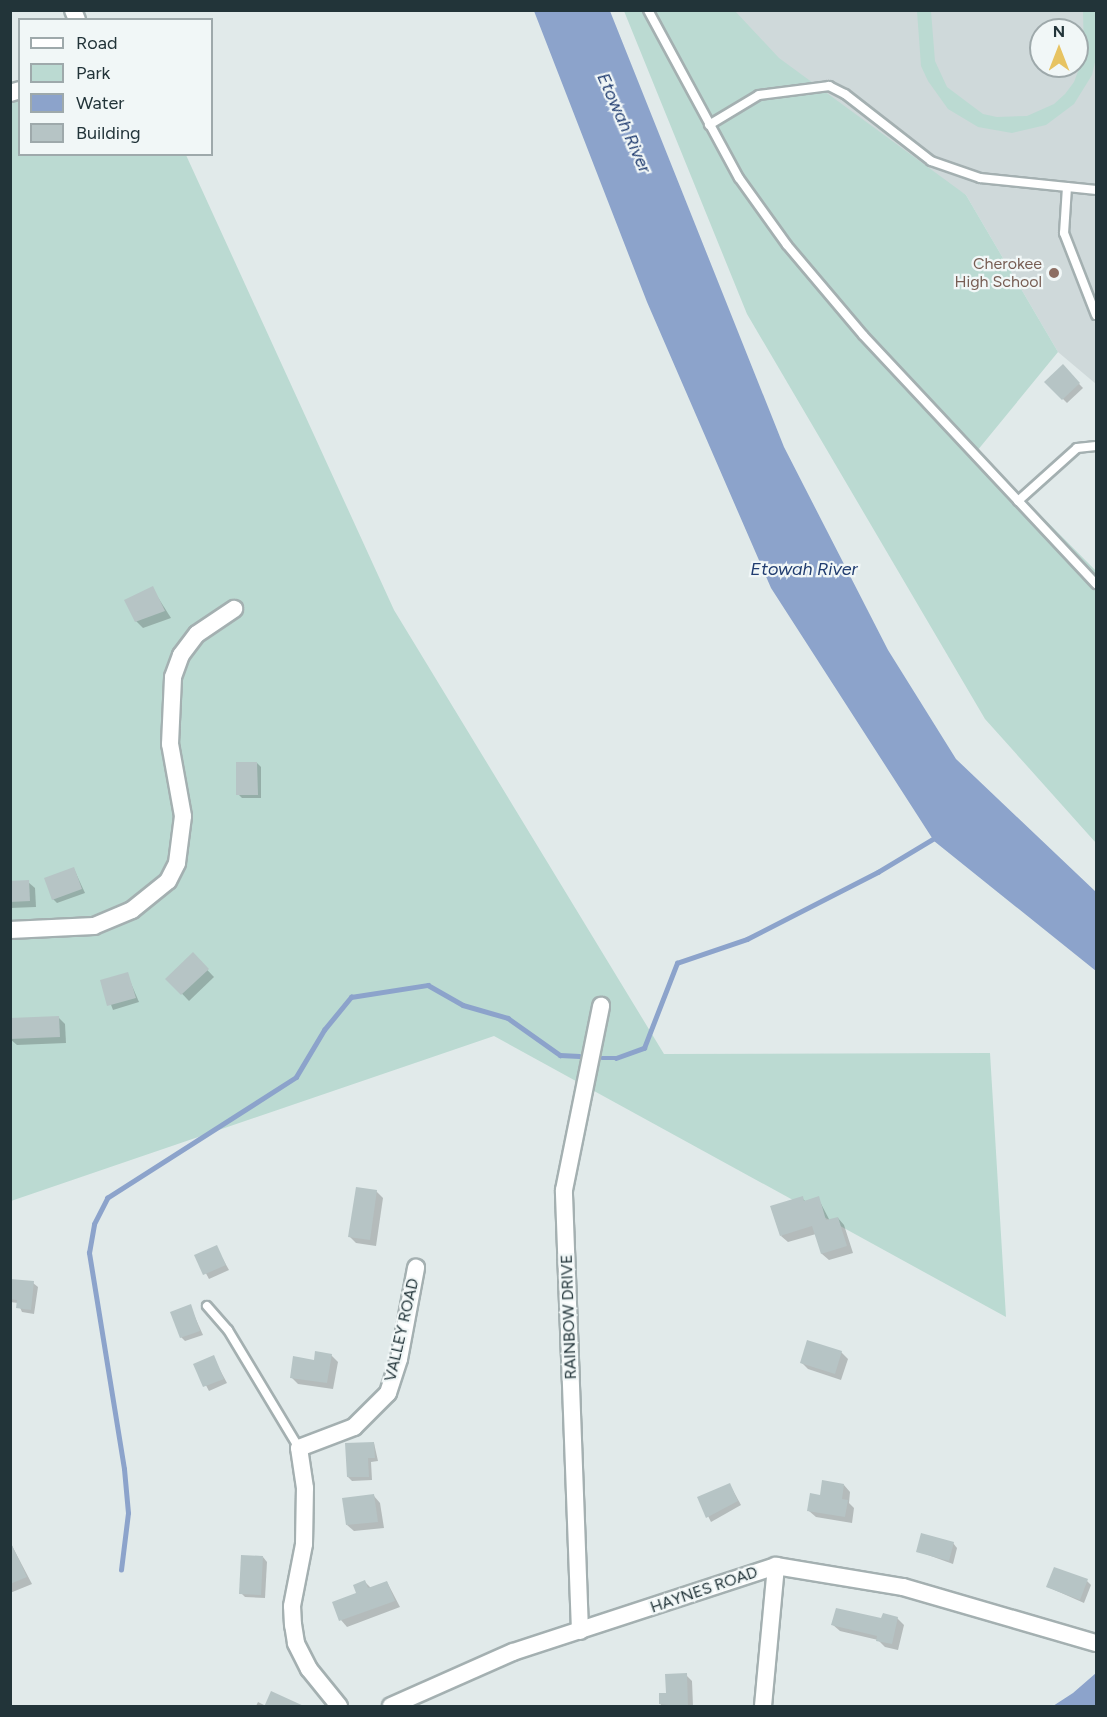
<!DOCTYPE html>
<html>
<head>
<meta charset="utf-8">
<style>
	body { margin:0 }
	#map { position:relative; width:1107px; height:1717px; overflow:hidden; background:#e1eaea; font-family:Figtree,sans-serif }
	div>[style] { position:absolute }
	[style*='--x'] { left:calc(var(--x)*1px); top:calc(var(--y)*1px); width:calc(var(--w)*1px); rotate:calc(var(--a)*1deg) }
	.built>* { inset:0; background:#cfd9da }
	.green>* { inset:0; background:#bbdad2 }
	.water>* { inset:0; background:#8ca3cb }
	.shadow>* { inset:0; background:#0003 }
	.stream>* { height:4.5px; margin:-2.25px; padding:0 2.25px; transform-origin:2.25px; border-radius:2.25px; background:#8ca3cb }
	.building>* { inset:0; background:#b6c4c5 }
	.roads { filter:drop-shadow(2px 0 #a4b0b1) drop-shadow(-2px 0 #a4b0b1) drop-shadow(0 2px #a4b0b1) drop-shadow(0 -2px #a4b0b1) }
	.lane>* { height:8px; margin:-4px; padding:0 4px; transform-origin:4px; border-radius:4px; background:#fff }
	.street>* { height:16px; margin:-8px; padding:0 8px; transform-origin:8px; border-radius:8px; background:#fff }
	.dots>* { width:16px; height:16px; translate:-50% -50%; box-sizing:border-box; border:3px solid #f1f7f7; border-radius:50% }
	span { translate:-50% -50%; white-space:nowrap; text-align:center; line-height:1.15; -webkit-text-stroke:4.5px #f1f7f7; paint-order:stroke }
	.education-label { font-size:16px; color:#785e54 }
	.right { translate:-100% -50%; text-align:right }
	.street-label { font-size:16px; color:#223439 }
	.water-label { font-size:18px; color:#213d70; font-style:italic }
	.frame { position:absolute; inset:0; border:12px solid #223439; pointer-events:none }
	.legend { position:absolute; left:18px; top:18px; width:195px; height:138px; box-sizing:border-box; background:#f1f7f7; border:2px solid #9ea9ab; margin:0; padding:8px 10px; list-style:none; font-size:18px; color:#223439 }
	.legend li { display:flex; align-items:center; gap:12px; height:30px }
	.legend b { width:30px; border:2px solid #9ea9ab }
	.north { position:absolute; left:1029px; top:18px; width:60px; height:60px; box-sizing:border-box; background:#f1f7f7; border:2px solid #9ea9ab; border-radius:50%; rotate:0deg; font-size:16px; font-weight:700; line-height:24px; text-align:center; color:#223439 }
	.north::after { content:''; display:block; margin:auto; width:21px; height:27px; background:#e7c361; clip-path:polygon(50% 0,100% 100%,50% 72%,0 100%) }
</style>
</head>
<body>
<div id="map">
	<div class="built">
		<i style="clip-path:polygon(evenodd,670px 11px,1096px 11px,1096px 384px,1058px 352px,966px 195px,670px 11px,1041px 30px,1077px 30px,1077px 66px,1041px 66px,1041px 30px)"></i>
	</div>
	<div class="green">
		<i style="clip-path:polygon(624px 11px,735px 11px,779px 58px,966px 195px,1058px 352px,977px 451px,1096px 571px,1096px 843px,985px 719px,747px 314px)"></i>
		<i style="clip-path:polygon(917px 11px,931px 11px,935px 61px,947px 87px,983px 114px,997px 117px,1027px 116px,1054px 104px,1065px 94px,1074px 82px,1084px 55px,1083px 11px,1096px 11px,1096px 58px,1092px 75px,1074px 104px,1046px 125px,1012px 133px,978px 127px,948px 109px,928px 81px,921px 66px)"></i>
		<i style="clip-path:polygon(19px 81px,20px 154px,186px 155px,394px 610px,664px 1054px,990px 1053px,1006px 1317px,494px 1036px,11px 1201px,10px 84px)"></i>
	</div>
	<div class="water">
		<i style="clip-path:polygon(534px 11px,610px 11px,784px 447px,888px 650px,956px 759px,1096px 892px,1096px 971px,934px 841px,771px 588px,647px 302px)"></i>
		<i style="clip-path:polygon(1096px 1673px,1096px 1706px,1053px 1706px,1073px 1693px)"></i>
	</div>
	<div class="shadow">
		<i style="clip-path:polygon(1062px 366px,1083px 388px,1067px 403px,1046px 382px)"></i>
		<i style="clip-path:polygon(152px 588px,171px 618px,143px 628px,136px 621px)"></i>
		<i style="clip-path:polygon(257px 763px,261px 767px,261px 798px,242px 798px,238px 794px)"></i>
		<i style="clip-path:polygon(74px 869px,85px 893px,57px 903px,53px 899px)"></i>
		<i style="clip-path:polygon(10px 882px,28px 882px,35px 888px,36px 907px,10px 908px)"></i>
		<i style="clip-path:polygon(193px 955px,214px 977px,189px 1001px,168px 979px)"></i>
		<i style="clip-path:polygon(127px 974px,139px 1002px,113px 1010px,102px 981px)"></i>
		<i style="clip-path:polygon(58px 1017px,65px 1024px,66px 1043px,17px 1045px,10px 1039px)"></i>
		<i style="clip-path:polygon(376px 1191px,383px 1198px,376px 1246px,356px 1243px,350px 1237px)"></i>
		<i style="clip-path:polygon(802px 1198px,806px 1202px,818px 1198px,830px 1221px,838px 1218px,844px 1225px,853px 1253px,829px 1260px,822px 1254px,816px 1234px,788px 1242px,781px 1236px)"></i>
		<i style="clip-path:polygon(216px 1247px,229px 1270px,209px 1279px,196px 1255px)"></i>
		<i style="clip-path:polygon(10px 1280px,33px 1283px,38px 1287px,34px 1314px,22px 1312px,18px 1303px,10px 1302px)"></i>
		<i style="clip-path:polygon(190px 1306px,203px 1335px,185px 1341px,181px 1337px)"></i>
		<i style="clip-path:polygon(841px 1352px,848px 1359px,841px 1380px,808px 1369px,802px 1363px)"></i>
		<i style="clip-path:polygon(331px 1355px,338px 1362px,333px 1389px,298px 1384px,291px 1377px)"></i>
		<i style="clip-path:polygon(213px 1357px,227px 1383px,209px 1391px,195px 1365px)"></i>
		<i style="clip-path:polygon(374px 1443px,378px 1461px,371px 1462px,372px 1480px,352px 1481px,348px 1477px)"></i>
		<i style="clip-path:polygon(730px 1485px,741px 1505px,711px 1522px,699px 1498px)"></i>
		<i style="clip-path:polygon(844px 1485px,850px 1492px,849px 1503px,854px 1508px,852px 1523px,816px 1517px,809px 1511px,821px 1496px)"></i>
		<i style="clip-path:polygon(374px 1496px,380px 1503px,384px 1528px,354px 1531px,347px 1525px)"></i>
		<i style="clip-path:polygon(10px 1542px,32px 1584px,10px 1593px)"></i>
		<i style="clip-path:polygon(953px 1543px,957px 1548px,953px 1564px,917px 1551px)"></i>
		<i style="clip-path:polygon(263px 1557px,267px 1562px,265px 1598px,245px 1597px,241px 1593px)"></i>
		<i style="clip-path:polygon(1087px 1581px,1091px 1585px,1084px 1603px,1048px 1587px)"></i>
		<i style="clip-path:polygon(365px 1582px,371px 1588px,387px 1582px,400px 1607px,347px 1627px,341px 1620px)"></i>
		<i style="clip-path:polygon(897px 1618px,904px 1625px,898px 1650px,885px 1647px,878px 1640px,840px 1631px,833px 1625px)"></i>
		<i style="clip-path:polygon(686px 1675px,692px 1681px,693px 1706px,661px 1706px,660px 1694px,667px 1694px)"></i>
		<i style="clip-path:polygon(258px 1702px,266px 1706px,294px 1706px,256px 1706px)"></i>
	</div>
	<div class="stream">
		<i style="--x:602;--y:1058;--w:14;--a:0"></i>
		<i style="--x:616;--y:1058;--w:30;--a:-20"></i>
		<i style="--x:644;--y:1048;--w:91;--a:-68.8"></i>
		<i style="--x:677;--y:963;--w:74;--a:-18.9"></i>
		<i style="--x:747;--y:939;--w:147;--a:-27.1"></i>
		<i style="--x:878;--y:872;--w:68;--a:-31.1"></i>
		<i style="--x:121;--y:1570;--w:57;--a:-83"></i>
		<i style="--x:128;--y:1513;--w:44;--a:-95.2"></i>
		<i style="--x:124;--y:1469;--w:219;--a:-99.2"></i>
		<i style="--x:89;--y:1253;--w:29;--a:-80"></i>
		<i style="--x:94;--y:1224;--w:29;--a:-63"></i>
		<i style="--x:107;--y:1198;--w:224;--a:-32.6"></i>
		<i style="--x:296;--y:1077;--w:55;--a:-59.2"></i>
		<i style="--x:324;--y:1030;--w:43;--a:-50.7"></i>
		<i style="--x:351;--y:997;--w:78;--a:-8.9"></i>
		<i style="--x:428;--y:985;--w:40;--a:29.7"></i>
		<i style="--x:463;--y:1005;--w:47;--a:16.1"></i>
		<i style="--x:508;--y:1018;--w:64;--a:35.4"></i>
		<i style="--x:560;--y:1055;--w:19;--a:3"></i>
	</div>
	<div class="building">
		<i style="clip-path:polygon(1063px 364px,1080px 383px,1062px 400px,1044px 382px)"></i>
		<i style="clip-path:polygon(153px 586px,165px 611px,135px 622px,124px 600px)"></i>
		<i style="clip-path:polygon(236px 762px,257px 762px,258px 795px,236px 795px)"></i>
		<i style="clip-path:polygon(74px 867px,82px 889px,52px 900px,44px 878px)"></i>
		<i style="clip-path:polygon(29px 880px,30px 901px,10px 902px,10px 881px)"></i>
		<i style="clip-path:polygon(193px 952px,209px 969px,181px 995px,165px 979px)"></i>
		<i style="clip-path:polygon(128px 972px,136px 998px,107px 1006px,100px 980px)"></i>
		<i style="clip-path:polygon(59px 1016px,60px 1037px,10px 1039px,10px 1018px)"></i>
		<i style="clip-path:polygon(356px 1187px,377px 1190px,370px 1240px,348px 1237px)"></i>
		<i style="clip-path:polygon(803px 1196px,804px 1201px,819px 1196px,826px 1220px,838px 1217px,847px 1246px,821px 1254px,812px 1226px,780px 1236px,770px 1206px)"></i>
		<i style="clip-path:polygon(217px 1245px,226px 1265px,203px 1275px,194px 1255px)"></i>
		<i style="clip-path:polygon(10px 1279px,34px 1281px,31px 1310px,16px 1308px,17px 1300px,10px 1299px)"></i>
		<i style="clip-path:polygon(191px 1304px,200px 1331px,180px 1338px,170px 1312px)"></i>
		<i style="clip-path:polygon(807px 1340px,842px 1351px,835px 1374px,800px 1363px)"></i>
		<i style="clip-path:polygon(315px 1351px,332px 1354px,327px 1383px,290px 1378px,293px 1356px,314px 1360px)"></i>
		<i style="clip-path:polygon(214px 1355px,224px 1379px,203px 1387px,193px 1364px)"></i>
		<i style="clip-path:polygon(374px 1442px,375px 1458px,368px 1458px,369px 1477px,347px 1477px,345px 1443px)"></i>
		<i style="clip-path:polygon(822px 1480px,844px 1484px,842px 1499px,848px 1500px,845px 1517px,807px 1511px,810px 1493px,820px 1495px)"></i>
		<i style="clip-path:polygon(730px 1483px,738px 1501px,706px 1518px,697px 1497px)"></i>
		<i style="clip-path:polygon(374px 1494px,378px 1522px,346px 1525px,342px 1498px)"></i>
		<i style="clip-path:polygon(921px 1533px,954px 1542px,949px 1561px,916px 1552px)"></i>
		<i style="clip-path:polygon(10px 1541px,27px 1577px,10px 1584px)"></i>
		<i style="clip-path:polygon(241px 1555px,263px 1556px,261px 1595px,239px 1594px)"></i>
		<i style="clip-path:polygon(1054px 1567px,1088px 1579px,1080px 1600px,1046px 1587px)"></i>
		<i style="clip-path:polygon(365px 1580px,368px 1588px,387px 1581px,395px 1601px,339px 1621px,332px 1602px,356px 1593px,353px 1585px)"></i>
		<i style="clip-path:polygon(836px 1608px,881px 1618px,883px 1613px,898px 1617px,892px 1644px,876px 1641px,877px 1636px,831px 1625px)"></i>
		<i style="clip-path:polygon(687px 1673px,688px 1707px,659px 1704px,659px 1693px,666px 1693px,665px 1674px)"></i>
		<i style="clip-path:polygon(271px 1691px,306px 1707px,264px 1707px)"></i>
	</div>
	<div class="roads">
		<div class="lane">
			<i style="--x:648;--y:10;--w:191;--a:61.6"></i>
			<i style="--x:739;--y:178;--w:82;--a:54.4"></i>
			<i style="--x:787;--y:245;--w:118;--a:49.8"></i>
			<i style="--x:863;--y:335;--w:341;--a:46.9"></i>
			<i style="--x:709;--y:125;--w:58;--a:-31"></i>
			<i style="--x:759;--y:95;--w:71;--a:-7.3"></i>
			<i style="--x:829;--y:86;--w:18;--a:27"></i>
			<i style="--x:845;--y:94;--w:109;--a:37.9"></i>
			<i style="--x:931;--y:161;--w:52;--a:19.1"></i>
			<i style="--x:980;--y:178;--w:117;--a:5.9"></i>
			<i style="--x:1067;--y:187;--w:46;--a:93.7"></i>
			<i style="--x:1064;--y:233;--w:88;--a:68.7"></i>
			<i style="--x:1018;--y:501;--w:79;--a:-41.9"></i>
			<i style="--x:1077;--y:448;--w:19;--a:-6"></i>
			<i style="--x:207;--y:1306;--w:32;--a:49"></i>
			<i style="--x:228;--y:1330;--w:138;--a:59"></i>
		</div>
		<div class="street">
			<i style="--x:73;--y:10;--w:11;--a:68"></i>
			<i style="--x:10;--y:93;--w:10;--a:-17"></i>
			<i style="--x:10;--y:930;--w:84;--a:-2.7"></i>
			<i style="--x:94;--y:926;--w:41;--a:-22.8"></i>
			<i style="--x:132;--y:910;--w:46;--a:-38.9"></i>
			<i style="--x:168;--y:881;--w:20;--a:-63"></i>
			<i style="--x:177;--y:863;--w:47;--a:-82.7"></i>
			<i style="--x:183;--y:816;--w:73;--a:-100.2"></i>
			<i style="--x:170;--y:744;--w:67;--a:-87.4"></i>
			<i style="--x:173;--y:677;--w:23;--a:-70"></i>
			<i style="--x:181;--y:655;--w:26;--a:-53"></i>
			<i style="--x:197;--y:634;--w:45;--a:-34"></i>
			<i style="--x:580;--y:1631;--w:441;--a:-92.1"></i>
			<i style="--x:564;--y:1190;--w:188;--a:-78.6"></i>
			<i style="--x:339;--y:1706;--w:48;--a:-129"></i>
			<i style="--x:309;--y:1669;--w:29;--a:-117"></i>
			<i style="--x:296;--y:1643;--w:18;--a:-99"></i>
			<i style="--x:293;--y:1625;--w:19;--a:-93"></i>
			<i style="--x:292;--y:1606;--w:63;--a:-79"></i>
			<i style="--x:304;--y:1544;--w:56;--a:-89"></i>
			<i style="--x:305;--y:1488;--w:40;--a:-98.5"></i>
			<i style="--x:299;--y:1448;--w:59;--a:-20.9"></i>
			<i style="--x:354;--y:1427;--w:48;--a:-45"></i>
			<i style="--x:388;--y:1393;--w:36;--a:-72"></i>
			<i style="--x:399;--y:1359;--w:93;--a:-79.4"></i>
			<i style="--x:391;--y:1706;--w:133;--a:-23.9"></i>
			<i style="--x:513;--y:1652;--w:277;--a:-18.1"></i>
			<i style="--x:776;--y:1566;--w:129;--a:9.4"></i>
			<i style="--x:903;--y:1587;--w:201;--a:16.2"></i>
			<i style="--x:763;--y:1706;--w:141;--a:-84.7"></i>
		</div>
	</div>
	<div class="dots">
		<i style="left:1054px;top:273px;background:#8d6e63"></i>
	</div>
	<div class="education-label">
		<span class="right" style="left:1042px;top:273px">Cherokee<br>High School</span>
	</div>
	<div class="street-label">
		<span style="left:569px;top:1317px;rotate:-92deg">RAINBOW DRIVE</span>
		<span style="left:402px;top:1330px;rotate:-77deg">VALLEY ROAD</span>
		<span style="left:704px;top:1590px;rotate:-19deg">HAYNES ROAD</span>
	</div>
	<div class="water-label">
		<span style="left:624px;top:123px;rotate:66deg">Etowah River</span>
		<span style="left:804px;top:569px">Etowah River</span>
	</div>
	<div class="frame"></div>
	<ul class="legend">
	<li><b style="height:8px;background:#fff"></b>Road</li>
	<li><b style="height:16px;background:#bbdad2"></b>Park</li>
	<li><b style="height:16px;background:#8ca3cb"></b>Water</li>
	<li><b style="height:16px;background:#b6c4c5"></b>Building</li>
	</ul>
	<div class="north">N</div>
</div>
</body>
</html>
